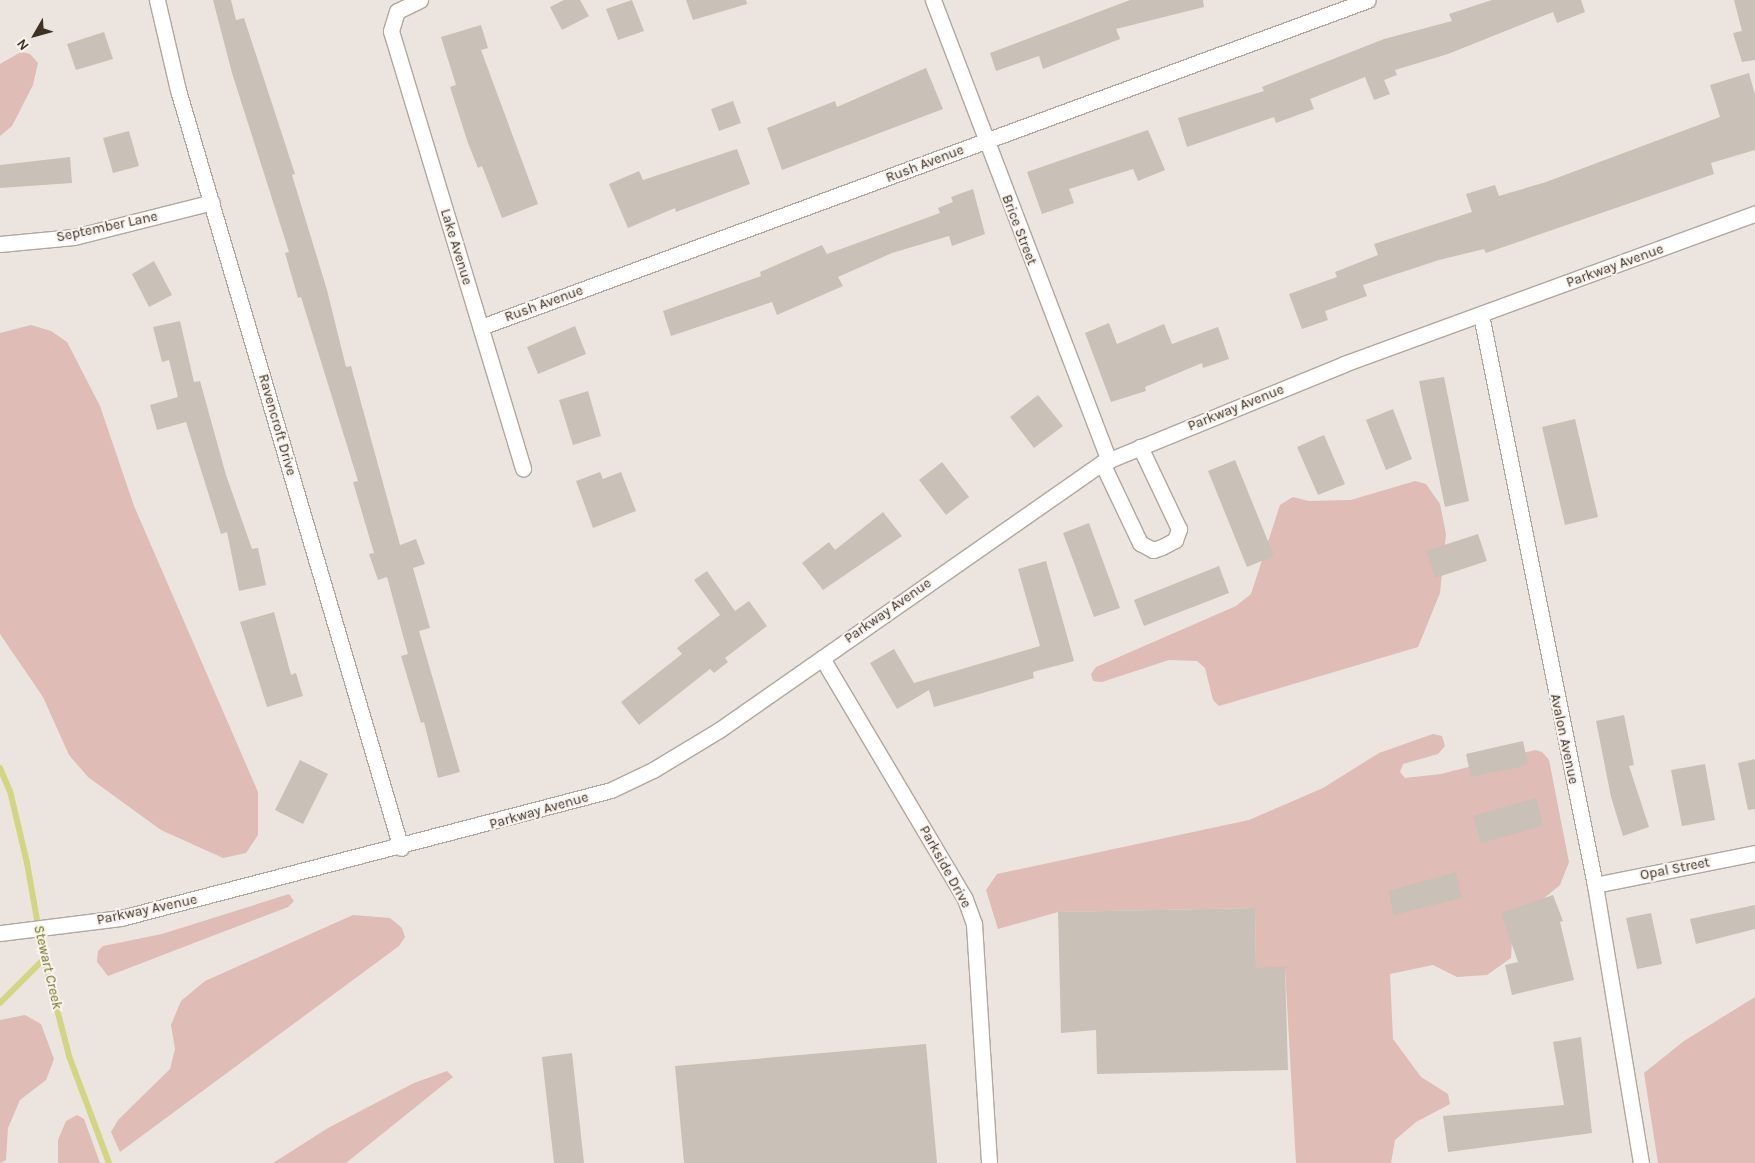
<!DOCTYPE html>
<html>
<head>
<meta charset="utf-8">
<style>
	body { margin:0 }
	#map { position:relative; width:1755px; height:1163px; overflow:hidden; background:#ece4df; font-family:Karla,sans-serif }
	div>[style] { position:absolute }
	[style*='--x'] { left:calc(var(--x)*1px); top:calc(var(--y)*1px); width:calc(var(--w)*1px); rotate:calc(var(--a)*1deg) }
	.green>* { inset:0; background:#dfbcb6 }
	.stream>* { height:6px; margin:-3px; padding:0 3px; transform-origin:3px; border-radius:3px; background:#d4d582 }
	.building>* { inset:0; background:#c9c0b7 }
	.roads { filter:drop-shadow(1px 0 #b0a79e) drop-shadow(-1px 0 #b0a79e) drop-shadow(0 1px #b0a79e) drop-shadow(0 -1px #b0a79e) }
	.minor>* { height:15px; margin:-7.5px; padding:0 7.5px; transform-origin:7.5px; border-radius:7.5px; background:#fff }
	.tertiary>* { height:15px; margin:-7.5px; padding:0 7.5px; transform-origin:7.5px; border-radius:7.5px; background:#fff }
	span { translate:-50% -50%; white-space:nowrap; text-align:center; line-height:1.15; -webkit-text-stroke:4px #f8f3f0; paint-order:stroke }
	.street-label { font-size:14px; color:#3d311f }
	.water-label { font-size:15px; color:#6f7215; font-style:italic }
	.north { position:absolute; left:10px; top:10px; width:50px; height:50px; -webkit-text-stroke:4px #f8f3f0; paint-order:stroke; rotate:232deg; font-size:14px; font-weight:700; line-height:20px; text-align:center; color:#3d311f }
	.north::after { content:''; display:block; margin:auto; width:18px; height:22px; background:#3d311f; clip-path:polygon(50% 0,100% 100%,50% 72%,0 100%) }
</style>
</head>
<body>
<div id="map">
	<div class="green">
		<i style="clip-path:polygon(21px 52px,30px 54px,38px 63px,33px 85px,12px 126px,0 136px,0 64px)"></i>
		<i style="clip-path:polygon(31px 325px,51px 331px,67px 342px,100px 406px,134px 506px,258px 792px,258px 835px,246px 853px,223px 858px,161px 830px,88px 777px,69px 755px,43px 697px,0 634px,0 333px)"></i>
		<i style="clip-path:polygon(1415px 481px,1426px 484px,1440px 504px,1446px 534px,1440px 593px,1418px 647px,1219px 706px,1213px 700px,1205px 668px,1197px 661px,1169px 660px,1102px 682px,1093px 681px,1091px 674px,1096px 667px,1236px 606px,1251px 594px,1280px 505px,1293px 497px,1309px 501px,1351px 500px)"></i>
		<i style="clip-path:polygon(1433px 734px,1442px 736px,1445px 746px,1438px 754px,1403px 764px,1400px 772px,1405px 778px,1441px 774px,1535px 750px,1542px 752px,1549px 760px,1569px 862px,1560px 885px,1513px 924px,1511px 958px,1487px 975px,1457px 977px,1433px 965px,1390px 974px,1393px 1039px,1421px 1077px,1448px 1094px,1450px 1104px,1416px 1122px,1395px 1140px,1391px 1163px,1296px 1163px,1285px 968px,1256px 968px,1255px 908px,1058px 912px,998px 929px,986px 890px,997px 874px,1249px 820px,1323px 788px,1379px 753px)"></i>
		<i style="clip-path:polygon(289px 894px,294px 901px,288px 907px,108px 976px,97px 962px,98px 951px,103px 946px,162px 934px)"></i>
		<i style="clip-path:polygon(353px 915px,390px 918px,402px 928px,405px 937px,399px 946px,120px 1152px,111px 1132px,118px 1120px,170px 1069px,175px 1049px,171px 1025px,181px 1001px,205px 981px)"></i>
		<i style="clip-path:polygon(1755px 997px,1755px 1163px,1658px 1163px,1644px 1073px,1684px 1041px)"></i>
		<i style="clip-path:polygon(25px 1015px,41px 1024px,54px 1059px,46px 1080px,20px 1100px,8px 1128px,6px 1160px,0 1163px,0 1020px)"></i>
		<i style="clip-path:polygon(447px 1071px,453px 1077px,346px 1163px,273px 1163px,328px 1128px,414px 1083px)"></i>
		<i style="clip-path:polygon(77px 1115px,84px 1119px,100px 1163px,58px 1163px,58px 1140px,66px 1121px)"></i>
	</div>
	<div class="stream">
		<i style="--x:0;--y:768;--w:25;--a:67"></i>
		<i style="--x:10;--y:791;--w:74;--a:76.7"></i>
		<i style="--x:27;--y:863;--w:97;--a:80"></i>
		<i style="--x:44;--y:959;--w:100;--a:75.5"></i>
		<i style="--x:69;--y:1056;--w:114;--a:69.5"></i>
		<i style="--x:0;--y:1003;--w:62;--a:-45"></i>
	</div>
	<div class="building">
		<i style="clip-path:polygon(213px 0,231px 0,236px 20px,244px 18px,295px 174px,292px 175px,327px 290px,346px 367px,351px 366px,400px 545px,416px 539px,425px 564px,413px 568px,430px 628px,419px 631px,460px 772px,438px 778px,424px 722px,421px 723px,401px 656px,408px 654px,387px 577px,378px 580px,369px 554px,374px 553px,353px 482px,358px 481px,301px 297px,298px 298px,285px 253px,289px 252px,232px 73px)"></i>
		<i style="clip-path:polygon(564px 0,580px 0,589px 16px,562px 30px,550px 7px)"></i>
		<i style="clip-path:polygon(632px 0,644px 31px,618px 40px,606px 9px)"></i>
		<i style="clip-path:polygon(686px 0,746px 0,747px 4px,693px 20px)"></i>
		<i style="clip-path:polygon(1130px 0,1203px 0,1204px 7px,1116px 29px,1120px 39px,1043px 69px,1039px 56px,996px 71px,990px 53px)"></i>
		<i style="clip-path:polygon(1492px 0,1581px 0,1585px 12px,1557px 23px,1553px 12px,1448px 54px,1395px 70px,1397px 75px,1384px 80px,1390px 94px,1374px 100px,1365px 77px,1310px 99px,1314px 109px,1276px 123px,1274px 117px,1187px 147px,1178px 118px,1264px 91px,1262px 87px,1384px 39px,1452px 21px,1449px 14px)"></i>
		<i style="clip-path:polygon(1734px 0,1755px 0,1755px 60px,1742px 62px,1733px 33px,1742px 31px)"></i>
		<i style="clip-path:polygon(481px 25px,488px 48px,481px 50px,538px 204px,502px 218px,482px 166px,478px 168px,468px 143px,450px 87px,456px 85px,441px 37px)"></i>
		<i style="clip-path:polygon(104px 32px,113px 59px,76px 70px,67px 44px)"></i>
		<i style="clip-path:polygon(926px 68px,943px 109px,782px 170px,767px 128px,835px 101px,837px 107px)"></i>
		<i style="clip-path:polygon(1749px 73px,1755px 95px,1755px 150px,1711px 163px,1714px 174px,1486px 253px,1484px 249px,1439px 260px,1363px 285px,1367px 296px,1325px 311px,1328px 320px,1302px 329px,1289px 294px,1337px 277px,1335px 272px,1378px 255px,1374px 244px,1472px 212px,1466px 194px,1495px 185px,1499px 196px,1546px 182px,1720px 117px,1710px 85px)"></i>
		<i style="clip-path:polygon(733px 101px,741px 123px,719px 131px,711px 109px)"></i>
		<i style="clip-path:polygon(1148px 130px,1165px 170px,1138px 181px,1133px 169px,1069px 189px,1074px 203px,1042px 214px,1027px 172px)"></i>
		<i style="clip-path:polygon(129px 131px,139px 166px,113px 173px,103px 138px)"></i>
		<i style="clip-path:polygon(737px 149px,750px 184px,676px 212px,675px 208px,628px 228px,609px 184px,639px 171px,643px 180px)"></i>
		<i style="clip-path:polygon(70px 157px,72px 183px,0 188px,0 165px)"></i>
		<i style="clip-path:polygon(973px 189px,985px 234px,952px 246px,949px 236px,892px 253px,838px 277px,843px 286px,777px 315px,772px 302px,671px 336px,663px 311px,761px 276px,760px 272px,822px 245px,827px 254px,940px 213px,938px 208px,953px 202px,951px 197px)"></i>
		<i style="clip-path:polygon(154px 261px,172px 295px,149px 307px,132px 274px)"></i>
		<i style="clip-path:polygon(180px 321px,194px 382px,200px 381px,226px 475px,252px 549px,258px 548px,266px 585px,239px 591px,227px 532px,221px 534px,186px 422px,157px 430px,150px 405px,178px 397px,169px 360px,162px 362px,153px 327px)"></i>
		<i style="clip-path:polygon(1109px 323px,1117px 344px,1164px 324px,1172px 344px,1218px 327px,1229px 359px,1203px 368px,1202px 363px,1145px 387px,1146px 391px,1111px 402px,1085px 333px)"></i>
		<i style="clip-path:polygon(575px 326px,586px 354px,538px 374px,527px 347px)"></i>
		<i style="clip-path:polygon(1444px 377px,1469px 501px,1445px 507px,1419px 381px)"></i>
		<i style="clip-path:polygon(588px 391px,601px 436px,573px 445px,559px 400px)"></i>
		<i style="clip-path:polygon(1038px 395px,1063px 426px,1034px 448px,1010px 417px)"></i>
		<i style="clip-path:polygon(1393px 409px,1412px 459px,1386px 470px,1366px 420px)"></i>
		<i style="clip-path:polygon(1575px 419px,1598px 517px,1565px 525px,1542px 427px)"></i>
		<i style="clip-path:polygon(1324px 435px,1345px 484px,1318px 495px,1297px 447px)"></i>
		<i style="clip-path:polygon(1235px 460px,1274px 556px,1247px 567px,1208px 471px)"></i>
		<i style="clip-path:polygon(942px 462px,969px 497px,946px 515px,919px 480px)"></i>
		<i style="clip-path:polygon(600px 472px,603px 479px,621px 472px,636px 511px,593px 528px,576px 481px)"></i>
		<i style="clip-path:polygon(883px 512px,902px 536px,823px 590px,802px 563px,829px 542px,835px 550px)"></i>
		<i style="clip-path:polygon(1089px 523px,1120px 608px,1094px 617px,1063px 533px)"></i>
		<i style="clip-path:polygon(1478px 534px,1487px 561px,1435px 578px,1426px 551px)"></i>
		<i style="clip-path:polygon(1046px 561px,1074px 661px,1033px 672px,1034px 678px,934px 707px,929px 690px,897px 709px,870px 663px,894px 649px,914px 683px,1040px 646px,1018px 569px)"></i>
		<i style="clip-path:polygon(1219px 566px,1229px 593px,1144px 626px,1134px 600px)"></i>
		<i style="clip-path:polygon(707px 571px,735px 611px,749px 601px,767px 626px,725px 658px,728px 662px,714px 673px,710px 669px,639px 725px,621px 702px,682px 654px,677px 648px,720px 615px,694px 580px)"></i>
		<i style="clip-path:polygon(274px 612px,291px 675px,296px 673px,303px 696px,267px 707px,240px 622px)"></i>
		<i style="clip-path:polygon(1624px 715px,1634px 765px,1629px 766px,1649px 827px,1623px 836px,1611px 797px,1596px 721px)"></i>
		<i style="clip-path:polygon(1523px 741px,1528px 765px,1471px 777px,1466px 754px)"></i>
		<i style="clip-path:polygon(1755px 759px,1755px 809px,1748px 810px,1738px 763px)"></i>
		<i style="clip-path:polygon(300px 760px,328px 774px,303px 824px,275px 810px)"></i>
		<i style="clip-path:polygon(1705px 764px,1715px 820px,1682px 826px,1671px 770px)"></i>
		<i style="clip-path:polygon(1536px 798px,1543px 826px,1481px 843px,1473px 816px)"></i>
		<i style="clip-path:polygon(1456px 872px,1462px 898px,1394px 915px,1388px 891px)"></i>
		<i style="clip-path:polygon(1553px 895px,1563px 921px,1560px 922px,1574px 980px,1512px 995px,1505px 965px,1518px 962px,1501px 913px)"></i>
		<i style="clip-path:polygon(1755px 905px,1755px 929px,1696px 944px,1690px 919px)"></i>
		<i style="clip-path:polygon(1255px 908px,1256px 968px,1285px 967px,1288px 1070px,1097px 1074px,1096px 1030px,1061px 1033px,1058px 912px)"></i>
		<i style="clip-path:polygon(1651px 913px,1662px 964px,1637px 969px,1626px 918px)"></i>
		<i style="clip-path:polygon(1581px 1037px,1592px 1133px,1448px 1152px,1443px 1116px,1564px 1105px,1553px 1042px)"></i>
		<i style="clip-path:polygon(926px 1044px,937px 1163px,684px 1163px,675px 1066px)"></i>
		<i style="clip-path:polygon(572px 1053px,584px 1163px,554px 1163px,542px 1057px)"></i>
	</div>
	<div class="roads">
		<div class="minor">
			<i style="--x:157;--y:0;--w:92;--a:76.9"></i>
			<i style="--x:178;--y:90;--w:790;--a:73.61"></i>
			<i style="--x:420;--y:0;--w:25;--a:154"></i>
			<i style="--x:397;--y:11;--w:21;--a:107"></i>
			<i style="--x:391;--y:31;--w:457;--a:73.2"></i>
			<i style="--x:933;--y:0;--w:493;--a:69.1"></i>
			<i style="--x:0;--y:244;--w:74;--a:-5.4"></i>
			<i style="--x:74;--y:237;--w:142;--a:-14.2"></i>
			<i style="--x:1481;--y:315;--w:581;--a:78.69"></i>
			<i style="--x:1595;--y:885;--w:282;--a:80.6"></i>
			<i style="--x:481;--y:327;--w:945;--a:-20.24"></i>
			<i style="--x:1102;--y:463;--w:89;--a:64.6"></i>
			<i style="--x:1140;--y:543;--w:15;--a:28"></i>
			<i style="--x:1153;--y:550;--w:9;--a:-18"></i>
			<i style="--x:1162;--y:547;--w:15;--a:-28"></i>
			<i style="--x:1175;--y:540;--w:12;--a:-70"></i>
			<i style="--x:1179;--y:529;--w:91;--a:-115.4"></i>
			<i style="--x:822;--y:658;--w:280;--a:59.3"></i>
			<i style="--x:965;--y:899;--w:27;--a:70"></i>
			<i style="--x:974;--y:924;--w:239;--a:86.4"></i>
			<i style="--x:1595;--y:885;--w:163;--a:-11.3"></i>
		</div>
		<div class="tertiary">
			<i style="--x:0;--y:933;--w:122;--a:-7.1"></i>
			<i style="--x:121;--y:918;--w:506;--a:-14.64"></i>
			<i style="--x:611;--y:790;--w:47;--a:-25.5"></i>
			<i style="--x:653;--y:770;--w:77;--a:-31.2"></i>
			<i style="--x:719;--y:730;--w:467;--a:-34.9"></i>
			<i style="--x:1102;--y:463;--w:261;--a:-22.2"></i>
			<i style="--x:1344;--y:364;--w:438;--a:-20.1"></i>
		</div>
	</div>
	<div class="street-label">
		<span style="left:925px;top:164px;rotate:-21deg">Rush Avenue</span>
		<span style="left:107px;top:227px;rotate:-12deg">September Lane</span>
		<span style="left:1019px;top:230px;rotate:69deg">Brice Street</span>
		<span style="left:456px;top:247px;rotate:73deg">Lake Avenue</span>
		<span style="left:1615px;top:266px;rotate:-20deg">Parkway Avenue</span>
		<span style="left:544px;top:304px;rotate:-20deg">Rush Avenue</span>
		<span style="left:1236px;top:408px;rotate:-22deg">Parkway Avenue</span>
		<span style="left:277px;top:425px;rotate:74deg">Ravencroft Drive</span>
		<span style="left:888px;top:611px;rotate:-35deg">Parkway Avenue</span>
		<span style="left:1564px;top:739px;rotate:78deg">Avalon Avenue</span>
		<span style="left:539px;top:811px;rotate:-16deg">Parkway Avenue</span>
		<span style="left:945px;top:867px;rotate:61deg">Parkside Drive</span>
		<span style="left:1675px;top:869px;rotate:-11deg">Opal Street</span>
		<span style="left:147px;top:910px;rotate:-12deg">Parkway Avenue</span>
	</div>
	<div class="water-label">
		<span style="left:48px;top:967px;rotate:77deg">Stewart Creek</span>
	</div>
	<div class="north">N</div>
</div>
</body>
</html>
